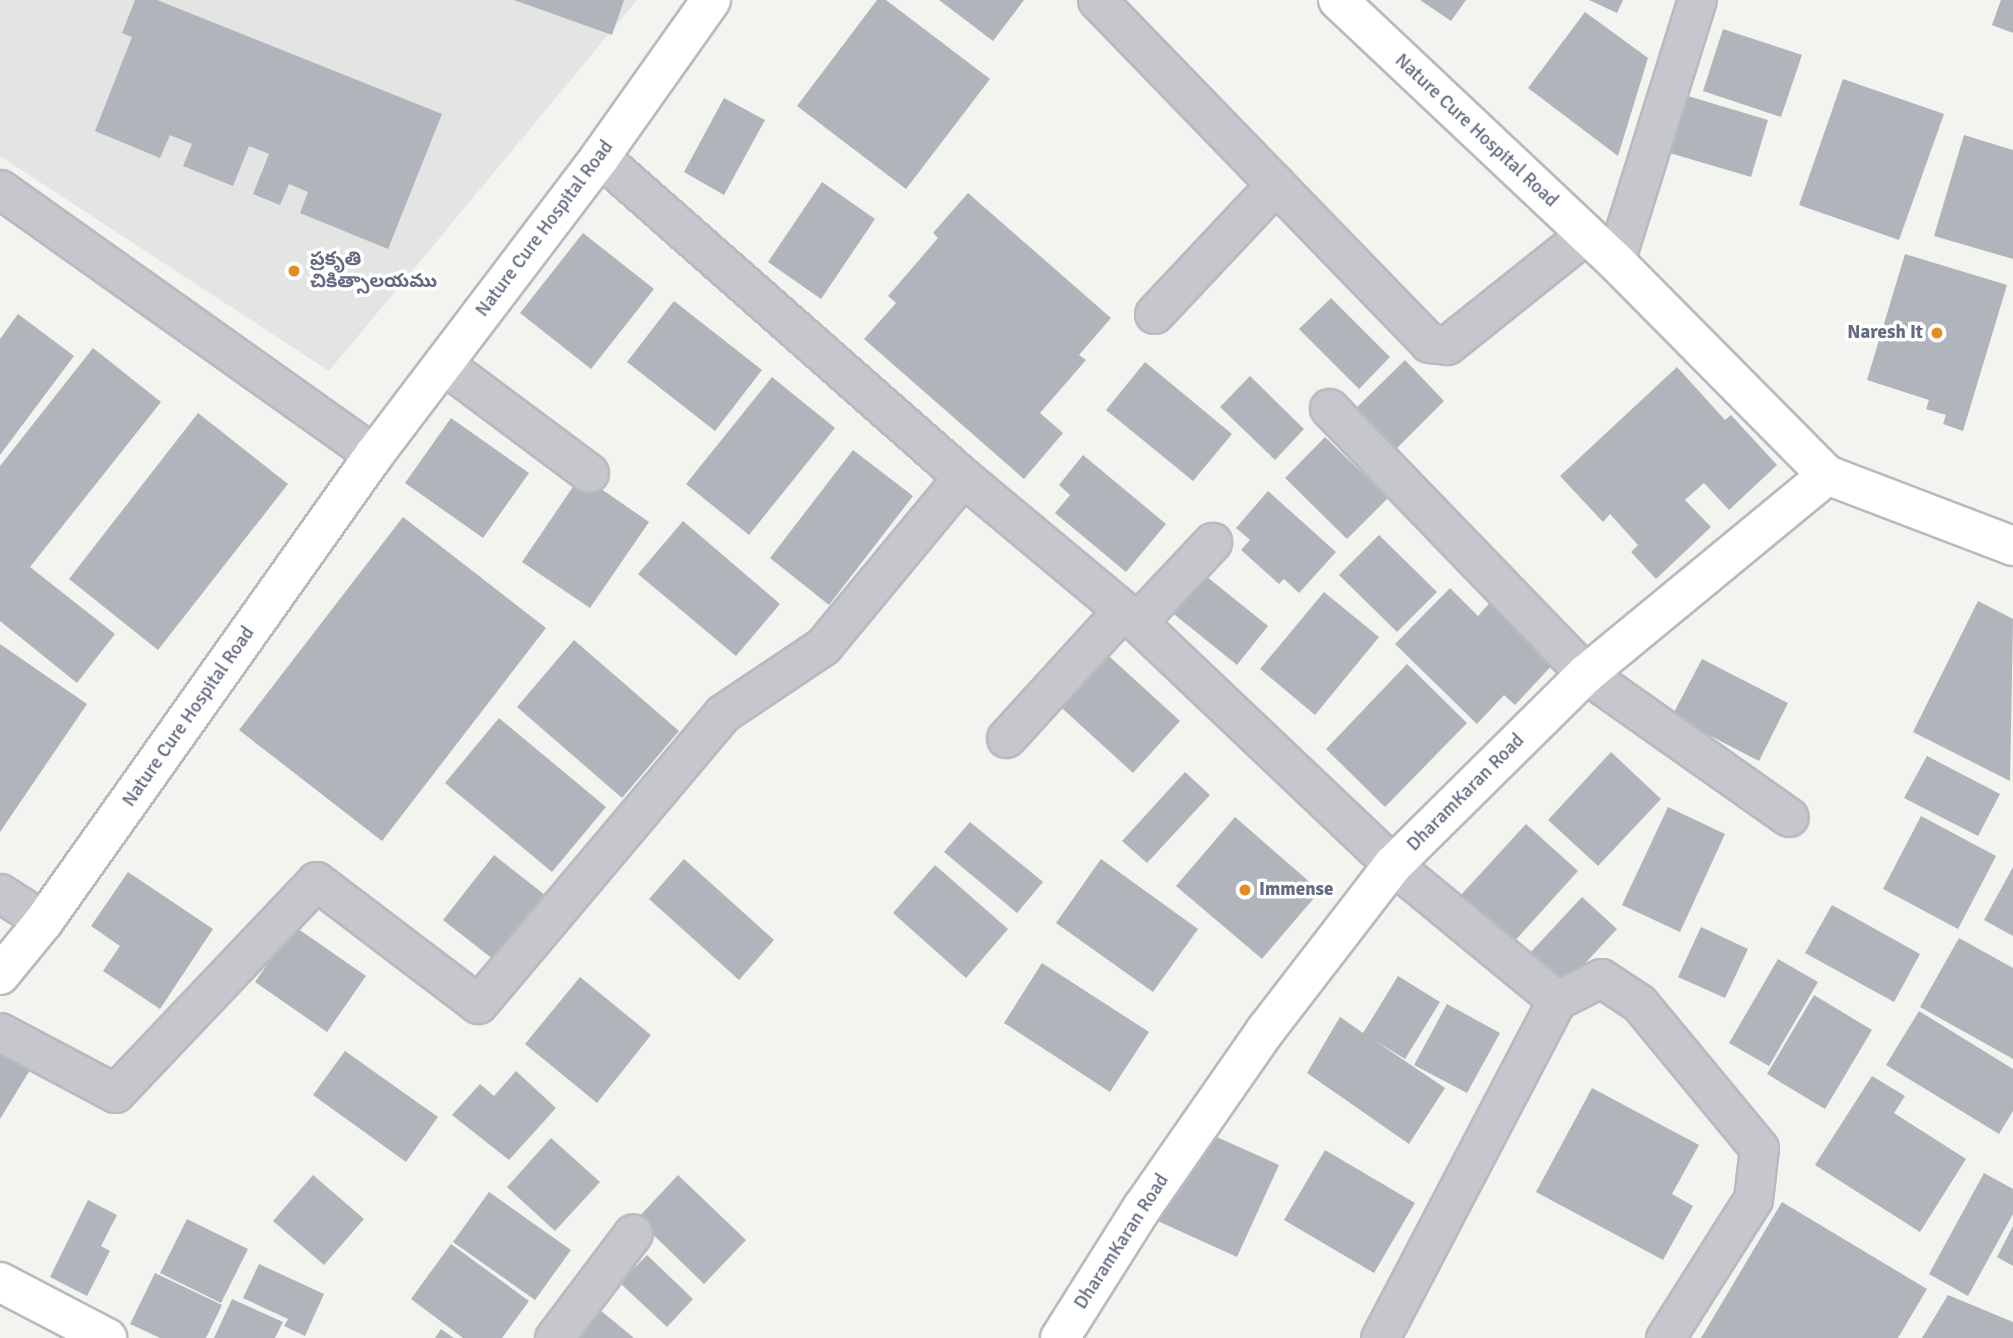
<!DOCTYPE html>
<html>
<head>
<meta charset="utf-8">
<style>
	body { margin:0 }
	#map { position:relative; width:2013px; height:1338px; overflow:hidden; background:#f3f4f0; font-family:Signika,"Noto Sans Telugu",sans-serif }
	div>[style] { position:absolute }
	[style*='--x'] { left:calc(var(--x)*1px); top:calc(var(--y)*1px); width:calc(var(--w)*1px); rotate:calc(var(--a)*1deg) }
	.built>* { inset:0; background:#e3e4e3 }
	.building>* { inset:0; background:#b0b4bb }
	.roads { filter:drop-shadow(2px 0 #b8bac0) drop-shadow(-2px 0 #b8bac0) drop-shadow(0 2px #b8bac0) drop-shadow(0 -2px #b8bac0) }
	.street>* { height:37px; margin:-18.5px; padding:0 18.5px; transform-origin:18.5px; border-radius:18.5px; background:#c6c7cc }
	.secondary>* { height:38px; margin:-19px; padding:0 19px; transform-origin:19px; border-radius:19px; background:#fff }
	.dots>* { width:19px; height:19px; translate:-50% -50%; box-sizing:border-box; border:4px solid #fff; border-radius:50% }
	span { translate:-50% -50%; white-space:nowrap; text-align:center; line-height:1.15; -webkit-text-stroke:7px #fff; paint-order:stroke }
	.street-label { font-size:19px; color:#636a81 }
	.poi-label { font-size:19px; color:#636a81; font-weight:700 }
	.left { translate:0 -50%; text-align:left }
	.right { translate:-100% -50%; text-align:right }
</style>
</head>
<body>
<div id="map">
	<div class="built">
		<i style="clip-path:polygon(0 0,637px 0,329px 371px,0 156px)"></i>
	</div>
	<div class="building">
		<i style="clip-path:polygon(135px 0,157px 0,442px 114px,388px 249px,300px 213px,308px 192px,289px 184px,280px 205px,253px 194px,269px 154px,249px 146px,233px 186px,183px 166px,192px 144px,170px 135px,160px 158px,95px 131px,132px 37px,122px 33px)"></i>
		<i style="clip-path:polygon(514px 0,624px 0,612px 35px)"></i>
		<i style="clip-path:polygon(877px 0,886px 0,990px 79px,906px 189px,797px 106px)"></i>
		<i style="clip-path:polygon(939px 0,1024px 0,993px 41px)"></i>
		<i style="clip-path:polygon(1420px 0,1466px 0,1451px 21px)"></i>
		<i style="clip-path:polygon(1589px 0,1623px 0,1617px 13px)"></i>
		<i style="clip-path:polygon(2001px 0,2013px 0,2013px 33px,1992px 25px)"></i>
		<i style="clip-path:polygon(1585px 12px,1648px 58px,1618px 156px,1528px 88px)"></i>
		<i style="clip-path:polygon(1723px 29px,1802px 55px,1781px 117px,1703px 91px)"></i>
		<i style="clip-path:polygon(1843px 79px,1944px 114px,1899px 240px,1799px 205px)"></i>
		<i style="clip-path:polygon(1681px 94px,1768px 120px,1751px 177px,1663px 151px)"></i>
		<i style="clip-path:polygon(724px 98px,765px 120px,724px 195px,684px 172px)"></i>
		<i style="clip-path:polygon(1964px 135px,2013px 150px,2013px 259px,1934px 236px)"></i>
		<i style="clip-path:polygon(822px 182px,875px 219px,821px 299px,768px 262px)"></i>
		<i style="clip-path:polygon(968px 193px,1111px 318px,1079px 355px,1086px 360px,1040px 413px,1063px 433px,1024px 479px,864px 339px,896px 303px,888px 296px,938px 238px,933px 233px)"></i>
		<i style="clip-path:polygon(583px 233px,654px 289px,591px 369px,520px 313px)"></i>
		<i style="clip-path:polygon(1905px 254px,2007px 285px,1963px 431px,1943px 424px,1946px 415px,1926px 409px,1929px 400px,1867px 380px)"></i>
		<i style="clip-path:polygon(1331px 298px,1390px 357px,1359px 389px,1299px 329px)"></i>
		<i style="clip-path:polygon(674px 301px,762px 370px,715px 431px,627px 362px)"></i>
		<i style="clip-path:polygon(18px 314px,74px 356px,0 455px,0 339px)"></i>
		<i style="clip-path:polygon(93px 348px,161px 402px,30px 567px,115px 634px,77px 683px,0 621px,0 466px)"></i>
		<i style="clip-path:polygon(1405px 360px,1444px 401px,1393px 452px,1353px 411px)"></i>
		<i style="clip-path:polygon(1145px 362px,1232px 434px,1193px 481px,1106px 410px)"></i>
		<i style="clip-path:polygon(1677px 367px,1725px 420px,1731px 415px,1777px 465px,1729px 510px,1704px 483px,1685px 500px,1711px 527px,1656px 579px,1631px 552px,1638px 545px,1610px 514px,1603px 522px,1560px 476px)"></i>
		<i style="clip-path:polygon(1250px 376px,1304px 429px,1275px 460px,1220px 407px)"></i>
		<i style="clip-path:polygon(772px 377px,835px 428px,749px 535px,686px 484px)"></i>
		<i style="clip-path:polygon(198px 413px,288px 484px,158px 650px,69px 579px)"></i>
		<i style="clip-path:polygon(451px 418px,529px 473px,483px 538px,405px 483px)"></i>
		<i style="clip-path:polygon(1325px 437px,1388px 498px,1347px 539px,1285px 478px)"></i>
		<i style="clip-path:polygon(853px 450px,913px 496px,829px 605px,770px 558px)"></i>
		<i style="clip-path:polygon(1083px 455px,1166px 524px,1126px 572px,1055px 513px,1070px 495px,1059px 485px)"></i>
		<i style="clip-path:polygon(581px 475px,649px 522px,590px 608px,522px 562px)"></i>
		<i style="clip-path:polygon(1268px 491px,1336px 552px,1299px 593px,1284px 579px,1279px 584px,1241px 550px,1250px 540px,1236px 528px)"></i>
		<i style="clip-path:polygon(403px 517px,546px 628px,382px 841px,239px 730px)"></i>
		<i style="clip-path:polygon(683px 521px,780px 604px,736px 656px,638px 574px)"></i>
		<i style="clip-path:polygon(1379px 535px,1437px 592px,1397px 632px,1339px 575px)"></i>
		<i style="clip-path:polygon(1201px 572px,1268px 626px,1237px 665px,1170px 611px)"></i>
		<i style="clip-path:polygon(1450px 588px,1478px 616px,1494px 598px,1557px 660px,1515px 705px,1504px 695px,1477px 724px,1395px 644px)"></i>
		<i style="clip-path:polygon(1324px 592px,1379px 637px,1315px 715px,1260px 669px)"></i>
		<i style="clip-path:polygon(1978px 601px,2013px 619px,2010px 781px,1913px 732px)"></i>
		<i style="clip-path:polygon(574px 640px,679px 731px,622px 798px,517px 707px)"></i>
		<i style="clip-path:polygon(0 644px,87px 704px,0 832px)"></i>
		<i style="clip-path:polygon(1099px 647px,1180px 721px,1133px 773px,1052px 699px)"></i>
		<i style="clip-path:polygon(1702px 659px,1788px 703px,1759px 761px,1672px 716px)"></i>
		<i style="clip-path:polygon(1407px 664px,1467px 723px,1385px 807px,1326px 749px)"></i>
		<i style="clip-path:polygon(499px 718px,606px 807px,552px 872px,445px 783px)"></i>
		<i style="clip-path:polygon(1611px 752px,1661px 799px,1598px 866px,1548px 820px)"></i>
		<i style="clip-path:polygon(1927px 756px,2000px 794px,1978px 836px,1904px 798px)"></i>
		<i style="clip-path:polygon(1185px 772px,1210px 795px,1147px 863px,1122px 841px)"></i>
		<i style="clip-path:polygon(1668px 807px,1725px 834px,1680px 932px,1622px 905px)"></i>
		<i style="clip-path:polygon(1921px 816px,1996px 856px,1958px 929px,1883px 889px)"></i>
		<i style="clip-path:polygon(1235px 817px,1320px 891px,1262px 959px,1176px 886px)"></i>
		<i style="clip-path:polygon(970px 822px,1043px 882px,1017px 913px,944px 852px)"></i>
		<i style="clip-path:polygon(1526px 824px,1578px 871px,1512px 944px,1460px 896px)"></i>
		<i style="clip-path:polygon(494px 855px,545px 895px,494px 960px,443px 920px)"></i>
		<i style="clip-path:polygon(684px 859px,774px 940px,739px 980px,649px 899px)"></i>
		<i style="clip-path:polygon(1101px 859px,1198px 929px,1153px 992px,1056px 923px)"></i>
		<i style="clip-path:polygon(935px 865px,1008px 929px,966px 978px,893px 913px)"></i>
		<i style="clip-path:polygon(2013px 867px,2013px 936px,1984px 920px)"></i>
		<i style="clip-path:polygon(128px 872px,213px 929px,160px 1009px,103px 971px,120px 946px,91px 926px)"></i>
		<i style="clip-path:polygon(1582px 897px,1617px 929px,1564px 986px,1529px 954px)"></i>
		<i style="clip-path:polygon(1832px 905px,1920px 954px,1894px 1002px,1805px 953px)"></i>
		<i style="clip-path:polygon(294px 926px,366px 976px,327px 1032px,255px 982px)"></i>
		<i style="clip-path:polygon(1701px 927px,1748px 949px,1725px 998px,1678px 977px)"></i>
		<i style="clip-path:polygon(1959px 938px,2013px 968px,2013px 1059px,1920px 1007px)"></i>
		<i style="clip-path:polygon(1778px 959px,1818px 982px,1769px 1066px,1729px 1043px)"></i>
		<i style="clip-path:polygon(1042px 963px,1149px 1032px,1110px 1092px,1004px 1023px)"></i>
		<i style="clip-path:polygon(1398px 976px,1440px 1002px,1405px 1059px,1374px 1040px,1445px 1088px,1409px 1144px,1307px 1073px,1340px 1017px,1363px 1033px)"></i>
		<i style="clip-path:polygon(580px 977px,651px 1035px,597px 1103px,525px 1044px)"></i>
		<i style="clip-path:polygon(1814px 995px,1872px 1030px,1825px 1109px,1767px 1074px)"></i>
		<i style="clip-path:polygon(1447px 1004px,1500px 1033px,1467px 1093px,1414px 1065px)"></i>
		<i style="clip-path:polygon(1919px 1011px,2013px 1069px,2013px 1111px,1999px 1134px,1886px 1065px)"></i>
		<i style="clip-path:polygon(0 1051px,30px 1070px,0 1119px)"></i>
		<i style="clip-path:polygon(345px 1051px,438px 1117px,406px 1162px,313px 1095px)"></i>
		<i style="clip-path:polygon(516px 1071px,556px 1108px,509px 1160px,452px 1115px,480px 1084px,494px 1096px)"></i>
		<i style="clip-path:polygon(1872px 1076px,1905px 1096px,1894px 1113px,1966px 1159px,1920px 1232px,1815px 1165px)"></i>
		<i style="clip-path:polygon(1592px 1088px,1699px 1145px,1672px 1194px,1693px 1206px,1663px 1260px,1536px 1192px)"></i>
		<i style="clip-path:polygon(1201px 1130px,1279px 1165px,1237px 1257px,1151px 1218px)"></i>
		<i style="clip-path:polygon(551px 1138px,600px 1182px,555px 1231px,507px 1187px)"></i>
		<i style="clip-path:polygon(1325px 1150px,1415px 1203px,1374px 1273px,1284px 1220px)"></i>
		<i style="clip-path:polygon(1984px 1173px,2013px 1189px,2013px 1214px,1968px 1296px,1929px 1274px)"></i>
		<i style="clip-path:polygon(313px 1175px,364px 1219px,324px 1265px,273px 1221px)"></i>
		<i style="clip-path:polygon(678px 1175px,746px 1240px,704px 1284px,637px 1219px)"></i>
		<i style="clip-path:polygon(489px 1192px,571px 1250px,535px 1300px,453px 1242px)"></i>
		<i style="clip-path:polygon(88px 1200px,117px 1215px,101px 1246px,110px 1251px,87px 1296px,50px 1277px)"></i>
		<i style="clip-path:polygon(1782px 1202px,1927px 1289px,1898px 1338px,1701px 1338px)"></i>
		<i style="clip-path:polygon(187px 1219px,248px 1249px,221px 1303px,160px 1273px)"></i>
		<i style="clip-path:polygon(2013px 1226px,2013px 1266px,1997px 1257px)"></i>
		<i style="clip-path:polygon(451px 1244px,529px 1301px,502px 1338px,463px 1338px,411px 1299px)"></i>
		<i style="clip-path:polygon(647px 1255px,693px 1299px,667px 1327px,620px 1283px)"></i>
		<i style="clip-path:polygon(259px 1264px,324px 1294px,305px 1336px,284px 1326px,288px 1319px,243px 1298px)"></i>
		<i style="clip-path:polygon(155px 1273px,222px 1305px,206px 1338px,160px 1338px,130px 1324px)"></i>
		<i style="clip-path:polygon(1948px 1295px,2013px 1322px,2013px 1338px,1922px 1338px)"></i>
		<i style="clip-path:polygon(232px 1299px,283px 1322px,275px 1338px,214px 1338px)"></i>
		<i style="clip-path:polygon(600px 1310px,634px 1338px,578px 1338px)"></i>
		<i style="clip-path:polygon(441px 1329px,454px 1338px,435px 1338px)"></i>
	</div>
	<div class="roads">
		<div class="street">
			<i style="--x:1097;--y:0;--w:477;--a:45.9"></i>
			<i style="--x:1429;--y:343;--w:18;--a:6"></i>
			<i style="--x:1447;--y:345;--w:178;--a:-38.6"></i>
			<i style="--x:600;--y:157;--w:484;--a:41.4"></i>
			<i style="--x:963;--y:477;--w:226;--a:39.8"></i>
			<i style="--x:1137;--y:622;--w:353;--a:43.5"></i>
			<i style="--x:1393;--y:865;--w:212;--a:39.5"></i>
			<i style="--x:0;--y:189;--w:459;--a:35.4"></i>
			<i style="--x:1615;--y:261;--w:274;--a:-72.6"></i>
			<i style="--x:1154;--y:314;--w:178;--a:-46.8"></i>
			<i style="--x:443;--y:364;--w:182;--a:36.7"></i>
			<i style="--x:1329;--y:408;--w:370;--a:46"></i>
			<i style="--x:1586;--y:674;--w:248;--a:35.2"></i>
			<i style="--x:1137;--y:622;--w:110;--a:-46.8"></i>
			<i style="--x:1006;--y:738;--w:173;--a:-47.6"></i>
			<i style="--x:0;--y:893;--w:52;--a:32.5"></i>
			<i style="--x:0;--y:1032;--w:130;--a:27.9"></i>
			<i style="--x:115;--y:1093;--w:292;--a:-46.5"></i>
			<i style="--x:316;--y:881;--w:203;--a:37.2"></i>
			<i style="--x:478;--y:1004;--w:380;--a:-49.9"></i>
			<i style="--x:723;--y:713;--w:120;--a:-33.8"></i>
			<i style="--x:823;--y:646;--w:219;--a:-50.4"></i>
			<i style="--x:554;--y:1338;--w:131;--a:-53"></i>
			<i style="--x:1380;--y:1338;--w:382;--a:-62.4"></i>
			<i style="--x:1557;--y:1000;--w:49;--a:-26.6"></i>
			<i style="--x:1601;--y:978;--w:45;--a:33.3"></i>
			<i style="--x:1639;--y:1003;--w:188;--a:50.4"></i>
			<i style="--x:1759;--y:1148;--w:51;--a:96.7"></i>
			<i style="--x:1753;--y:1199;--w:165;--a:122.3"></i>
		</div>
		<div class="secondary">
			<i style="--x:1338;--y:0;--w:381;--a:43.3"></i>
			<i style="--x:1615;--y:261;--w:301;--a:45.3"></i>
			<i style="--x:0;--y:975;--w:70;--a:-50.8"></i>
			<i style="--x:44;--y:921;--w:571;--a:-54.7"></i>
			<i style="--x:374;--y:455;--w:374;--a:-52.8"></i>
			<i style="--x:600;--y:157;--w:192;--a:-54.7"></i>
			<i style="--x:0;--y:1282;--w:121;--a:27.6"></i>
			<i style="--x:1060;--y:1338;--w:154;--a:-57.8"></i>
			<i style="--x:1142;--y:1208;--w:216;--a:-55.2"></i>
			<i style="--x:1265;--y:1031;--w:210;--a:-52.4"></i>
			<i style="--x:1393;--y:865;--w:272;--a:-44.7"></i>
			<i style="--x:1586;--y:674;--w:313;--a:-39.5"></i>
			<i style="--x:1827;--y:475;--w:199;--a:20.9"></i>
		</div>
	</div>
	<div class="dots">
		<i style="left:294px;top:271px;background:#e38a20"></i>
		<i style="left:1937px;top:333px;background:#e38a20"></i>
		<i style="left:1245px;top:890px;background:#e38a20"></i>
	</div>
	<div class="street-label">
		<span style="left:1476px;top:131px;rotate:43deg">Nature Cure Hospital Road</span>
		<span style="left:545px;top:229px;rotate:-53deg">Nature Cure Hospital Road</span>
		<span style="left:189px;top:717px;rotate:-55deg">Nature Cure Hospital Road</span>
		<span style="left:1466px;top:793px;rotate:-45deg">DharamKaran Road</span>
		<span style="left:1122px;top:1242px;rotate:-57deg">DharamKaran Road</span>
	</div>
	<div class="poi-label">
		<span class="left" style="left:310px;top:271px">ప్రకృతి<br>చికిత్సాలయము</span>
		<span class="right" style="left:1923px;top:333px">Naresh It</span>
		<span class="left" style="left:1259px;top:890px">Immense</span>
	</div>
</div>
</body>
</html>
